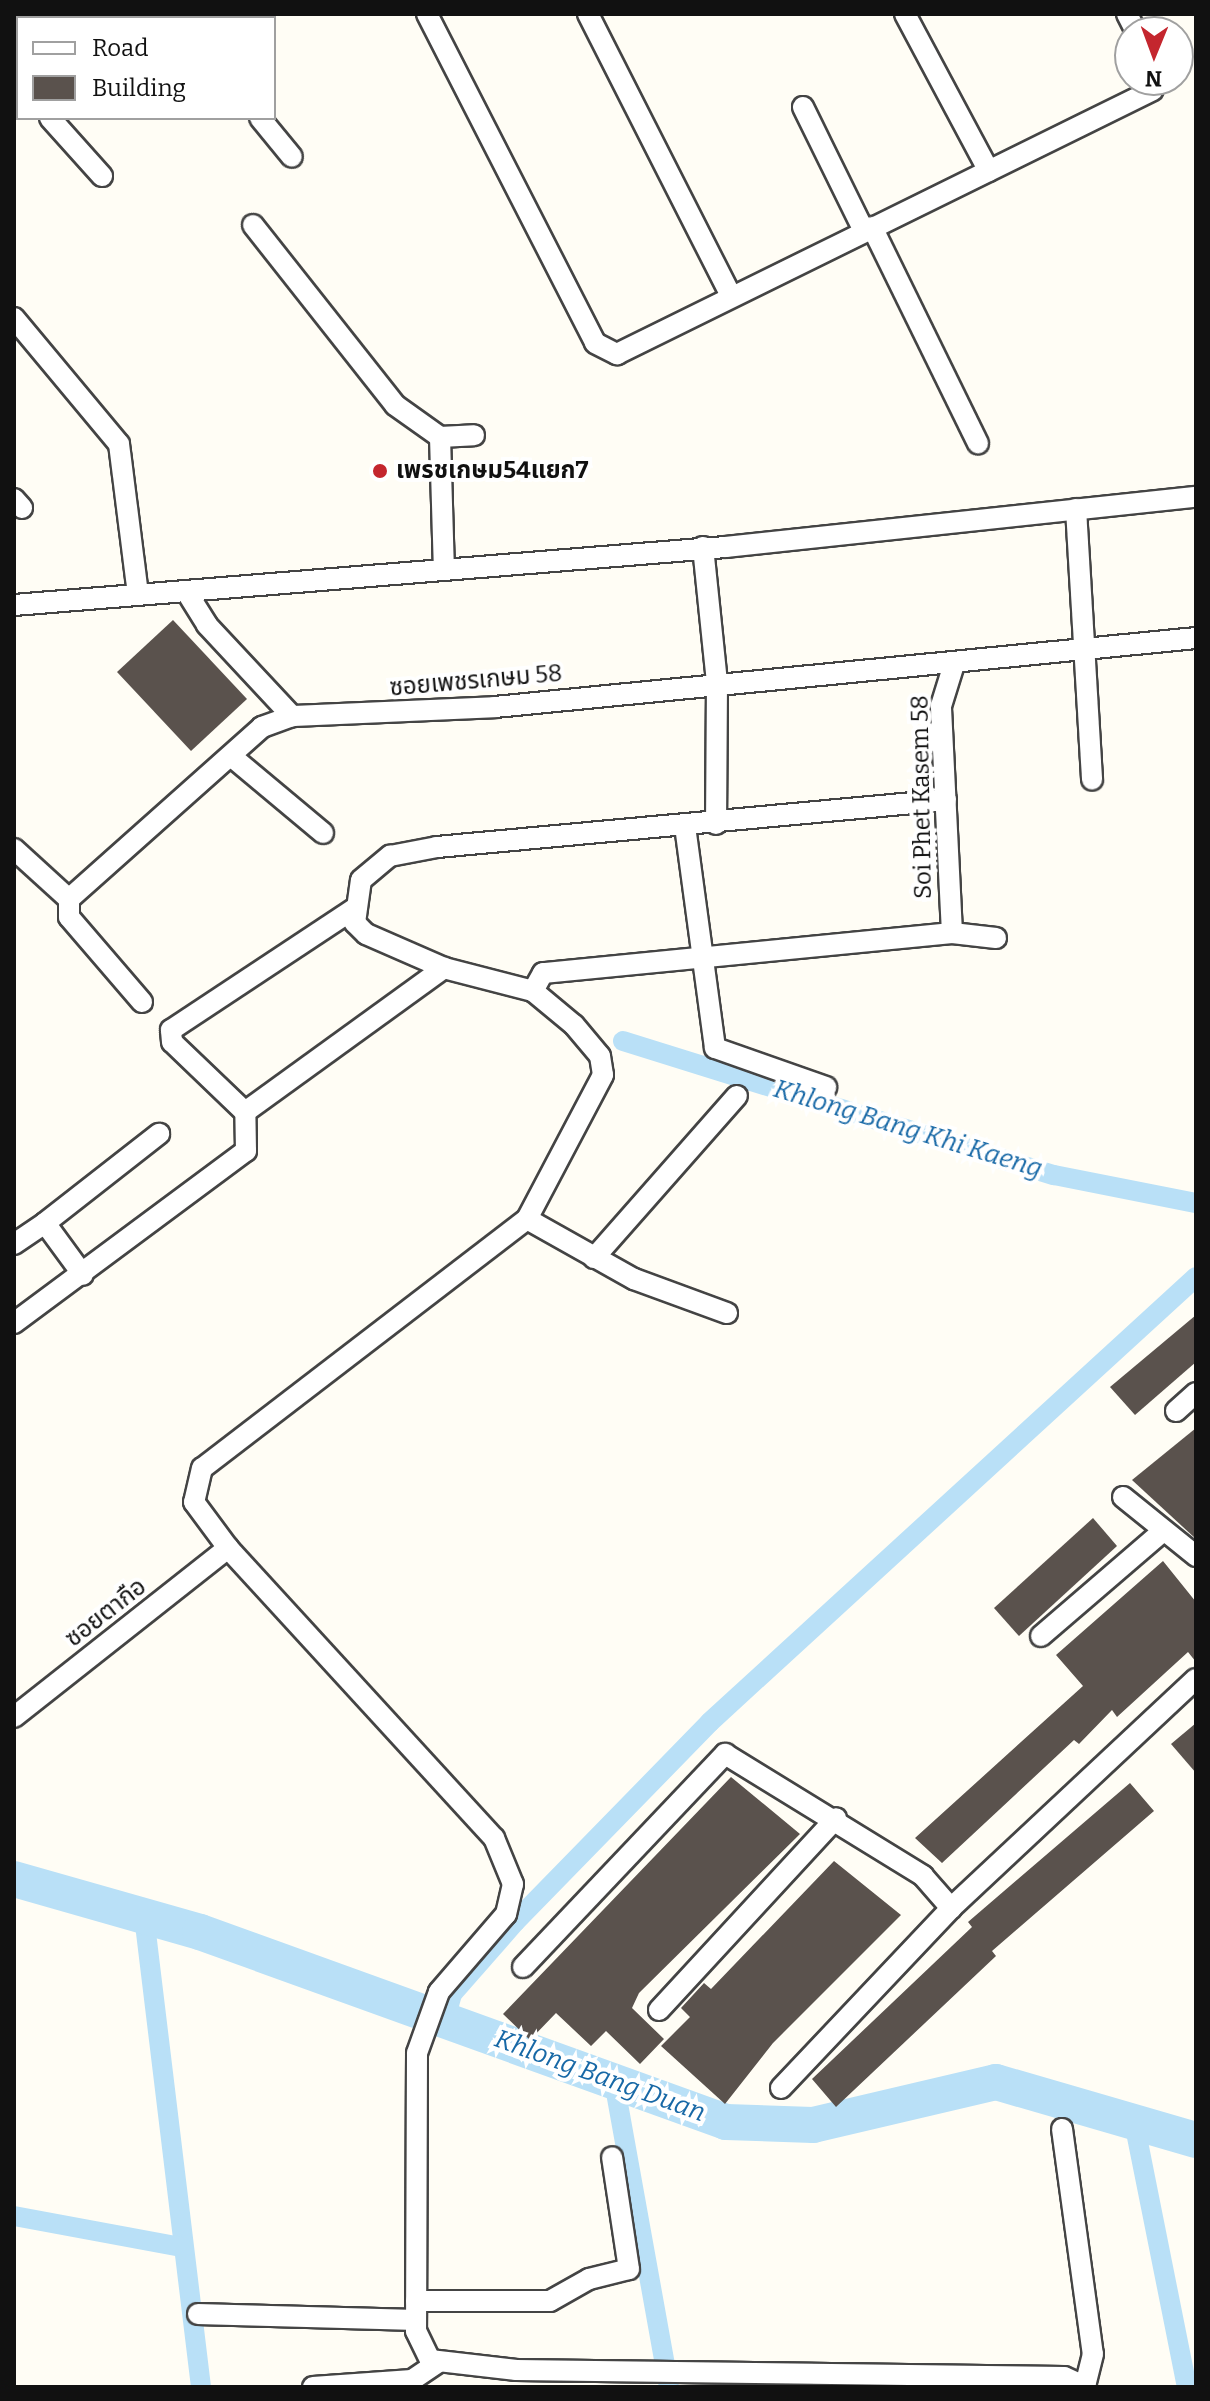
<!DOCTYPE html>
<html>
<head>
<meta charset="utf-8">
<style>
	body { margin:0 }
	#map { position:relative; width:1210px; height:2401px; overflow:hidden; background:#fffdf5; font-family:Bitter,"Noto Sans Thai",serif }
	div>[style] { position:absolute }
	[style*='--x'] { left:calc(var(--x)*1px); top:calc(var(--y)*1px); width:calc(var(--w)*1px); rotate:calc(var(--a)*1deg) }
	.canal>* { height:20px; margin:-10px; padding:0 10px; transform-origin:10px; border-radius:10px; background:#b9e0f7 }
	.river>* { height:36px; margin:-18px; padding:0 18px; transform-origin:18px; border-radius:18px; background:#b9e0f7 }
	.building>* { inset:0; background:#5a524d }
	.roads { filter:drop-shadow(2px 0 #444) drop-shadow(-2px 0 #444) drop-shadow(0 2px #444) drop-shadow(0 -2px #444) }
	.street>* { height:20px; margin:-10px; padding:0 10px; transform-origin:10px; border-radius:10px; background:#fff }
	.dots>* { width:22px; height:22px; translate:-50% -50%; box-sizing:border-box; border:4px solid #fff; border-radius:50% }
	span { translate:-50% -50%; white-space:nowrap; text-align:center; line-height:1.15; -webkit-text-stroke:8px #fff; paint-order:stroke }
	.poi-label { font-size:24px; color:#111; font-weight:700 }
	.left { translate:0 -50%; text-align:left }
	.street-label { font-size:24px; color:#111 }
	.water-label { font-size:26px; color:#1768a6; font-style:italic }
	.frame { position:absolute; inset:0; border:16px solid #111; pointer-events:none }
	.legend { position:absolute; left:16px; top:16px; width:260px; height:104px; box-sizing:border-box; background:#fff; border:2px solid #a0a0a0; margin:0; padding:10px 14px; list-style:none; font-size:24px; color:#111 }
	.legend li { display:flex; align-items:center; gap:16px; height:40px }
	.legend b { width:40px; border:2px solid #a0a0a0 }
	.north { position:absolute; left:1114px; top:16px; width:80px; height:80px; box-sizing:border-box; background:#fff; border:2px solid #a0a0a0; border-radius:50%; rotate:181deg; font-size:22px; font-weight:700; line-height:32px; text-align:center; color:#111 }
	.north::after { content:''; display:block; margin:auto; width:28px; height:36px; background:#c4262e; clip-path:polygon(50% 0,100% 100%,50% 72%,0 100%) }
</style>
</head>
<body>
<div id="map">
	<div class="canal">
		<i style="--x:623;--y:1041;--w:451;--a:17.3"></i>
		<i style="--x:1054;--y:1175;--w:145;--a:11.2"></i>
		<i style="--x:144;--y:1916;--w:474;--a:83.1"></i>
		<i style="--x:445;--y:2020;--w:27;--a:-75"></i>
		<i style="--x:452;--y:1994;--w:96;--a:-48.8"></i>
		<i style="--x:515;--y:1922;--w:279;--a:-45.7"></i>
		<i style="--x:710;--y:1722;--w:659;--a:-42.48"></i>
		<i style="--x:615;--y:2087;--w:305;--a:79.8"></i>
		<i style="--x:1133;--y:2117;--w:275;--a:78.7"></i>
		<i style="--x:14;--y:2216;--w:170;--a:10.5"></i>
	</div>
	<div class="river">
		<i style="--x:14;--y:1879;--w:193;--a:15.9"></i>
		<i style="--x:200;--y:1932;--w:559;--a:19.86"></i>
		<i style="--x:726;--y:2122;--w:87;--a:2"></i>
		<i style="--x:813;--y:2125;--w:188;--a:-13.2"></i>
		<i style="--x:996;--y:2082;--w:208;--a:16.2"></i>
	</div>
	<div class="building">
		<i style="clip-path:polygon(173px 620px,247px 699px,191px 751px,117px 672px)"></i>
		<i style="clip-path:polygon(1196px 1315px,1196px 1362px,1135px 1415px,1110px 1387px)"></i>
		<i style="clip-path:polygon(1196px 1428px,1196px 1539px,1132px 1480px)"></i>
		<i style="clip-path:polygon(1093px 1518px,1117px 1546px,1019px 1636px,994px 1608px)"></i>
		<i style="clip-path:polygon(1163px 1561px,1196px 1602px,1196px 1662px,1188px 1652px,1117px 1717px,1112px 1710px,1079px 1744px,1074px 1740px,942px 1863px,915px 1838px,1083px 1686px,1056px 1655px)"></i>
		<i style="clip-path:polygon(1196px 1723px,1196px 1773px,1171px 1744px)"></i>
		<i style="clip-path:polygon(731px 1777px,800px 1834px,639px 1993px,632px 2008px,664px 2039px,640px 2064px,606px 2031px,591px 2046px,556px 2013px,530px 2040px,503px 2014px)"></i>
		<i style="clip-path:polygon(1130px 1783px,1154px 1811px,992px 1951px,996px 1956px,836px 2107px,812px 2079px,972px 1927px,968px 1922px)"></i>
		<i style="clip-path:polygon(834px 1861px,901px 1915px,773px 2043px,725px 2104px,661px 2046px,690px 2017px,681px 2008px,704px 1983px,711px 1989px)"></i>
	</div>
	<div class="roads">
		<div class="street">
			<i style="--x:175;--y:14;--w:5;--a:53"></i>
			<i style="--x:427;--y:14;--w:369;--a:62.9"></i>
			<i style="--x:595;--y:343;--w:25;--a:27"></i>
			<i style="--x:617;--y:354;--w:597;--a:-26.22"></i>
			<i style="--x:588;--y:14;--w:316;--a:63.1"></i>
			<i style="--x:905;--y:14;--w:178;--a:61.9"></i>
			<i style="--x:1127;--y:14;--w:20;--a:63"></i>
			<i style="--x:14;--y:79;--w:6;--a:45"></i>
			<i style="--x:803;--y:107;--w:138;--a:63.8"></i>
			<i style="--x:50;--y:118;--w:78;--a:48.1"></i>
			<i style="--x:260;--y:118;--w:50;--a:50.6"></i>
			<i style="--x:253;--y:225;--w:229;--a:51.7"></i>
			<i style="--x:395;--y:405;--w:55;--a:35.4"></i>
			<i style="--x:440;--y:437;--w:131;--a:88.3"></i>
			<i style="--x:872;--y:227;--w:241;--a:63.9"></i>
			<i style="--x:14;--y:318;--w:164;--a:50.2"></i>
			<i style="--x:119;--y:444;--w:151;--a:82.8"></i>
			<i style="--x:440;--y:437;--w:34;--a:-3"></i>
			<i style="--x:14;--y:499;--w:12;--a:48"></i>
			<i style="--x:1076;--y:509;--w:271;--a:86.6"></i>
			<i style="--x:703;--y:547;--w:137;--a:84.1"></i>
			<i style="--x:717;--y:683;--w:141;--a:90.4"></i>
			<i style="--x:186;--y:591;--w:40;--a:58"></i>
			<i style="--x:207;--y:625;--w:125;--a:47"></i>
			<i style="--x:14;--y:605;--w:714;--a:-4.66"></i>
			<i style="--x:726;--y:547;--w:473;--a:-6.1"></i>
			<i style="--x:231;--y:756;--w:120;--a:39.9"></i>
			<i style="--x:685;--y:826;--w:224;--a:82.3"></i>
			<i style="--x:715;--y:1048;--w:118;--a:19.4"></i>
			<i style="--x:14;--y:849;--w:74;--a:42.3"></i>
			<i style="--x:952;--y:933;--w:227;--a:-92.8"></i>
			<i style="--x:941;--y:706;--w:44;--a:-72.8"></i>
			<i style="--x:996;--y:938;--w:44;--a:-173.5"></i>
			<i style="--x:952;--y:933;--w:411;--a:174.4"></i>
			<i style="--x:543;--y:973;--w:21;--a:119"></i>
			<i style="--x:533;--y:991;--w:53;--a:39.7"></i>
			<i style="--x:574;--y:1025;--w:40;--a:50"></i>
			<i style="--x:600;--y:1056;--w:19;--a:81"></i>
			<i style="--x:603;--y:1075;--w:163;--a:117.8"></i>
			<i style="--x:527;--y:1219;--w:409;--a:142.5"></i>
			<i style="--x:202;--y:1468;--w:35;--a:103"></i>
			<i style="--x:194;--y:1502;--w:57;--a:53.5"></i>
			<i style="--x:228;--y:1548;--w:394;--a:47.5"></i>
			<i style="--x:494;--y:1838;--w:50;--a:67.6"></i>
			<i style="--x:513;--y:1884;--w:31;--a:103"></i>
			<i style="--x:506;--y:1914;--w:103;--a:130.7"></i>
			<i style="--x:439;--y:1992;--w:65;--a:109.8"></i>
			<i style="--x:417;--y:2053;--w:278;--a:90.2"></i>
			<i style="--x:416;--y:2331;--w:32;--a:64"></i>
			<i style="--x:430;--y:2360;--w:87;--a:6.6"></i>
			<i style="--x:516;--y:2370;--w:548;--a:0.73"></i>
			<i style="--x:1064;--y:2377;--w:24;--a:24"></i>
			<i style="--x:533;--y:991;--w:92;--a:-165.5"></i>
			<i style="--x:444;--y:968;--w:85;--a:-156.4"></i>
			<i style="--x:366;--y:934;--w:16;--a:-135"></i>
			<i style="--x:355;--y:923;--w:43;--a:-82.1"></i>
			<i style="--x:361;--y:880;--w:38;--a:-40"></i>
			<i style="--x:390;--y:856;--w:48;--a:-10.8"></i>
			<i style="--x:437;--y:847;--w:511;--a:-5.28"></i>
			<i style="--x:142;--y:1002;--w:112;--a:-130.7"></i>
			<i style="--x:69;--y:917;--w:18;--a:-90"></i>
			<i style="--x:69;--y:899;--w:259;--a:-41.7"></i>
			<i style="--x:262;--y:727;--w:32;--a:-20"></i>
			<i style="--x:292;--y:716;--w:203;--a:-2.5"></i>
			<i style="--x:495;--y:707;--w:704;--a:-5.62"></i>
			<i style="--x:245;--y:1112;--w:246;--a:-35.9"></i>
			<i style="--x:527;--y:1219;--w:123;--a:29.3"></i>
			<i style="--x:634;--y:1279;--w:99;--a:20.1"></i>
			<i style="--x:45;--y:1223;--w:145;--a:-38"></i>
			<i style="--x:14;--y:1244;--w:37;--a:-34"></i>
			<i style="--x:45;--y:1223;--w:64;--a:53.8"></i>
			<i style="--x:594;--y:1258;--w:216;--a:-48.6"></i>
			<i style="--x:14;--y:1323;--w:289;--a:-36.6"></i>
			<i style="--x:246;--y:1151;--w:39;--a:-91"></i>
			<i style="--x:245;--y:1112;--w:101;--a:-136.2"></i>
			<i style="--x:172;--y:1042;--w:12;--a:-95"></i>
			<i style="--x:171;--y:1030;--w:221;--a:-33.5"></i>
			<i style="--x:1176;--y:1411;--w:27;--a:-42"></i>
			<i style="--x:1123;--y:1497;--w:94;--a:38.9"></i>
			<i style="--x:1041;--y:1636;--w:160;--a:-40.7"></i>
			<i style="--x:14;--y:1717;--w:273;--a:-38.3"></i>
			<i style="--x:523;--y:1967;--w:294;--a:-46.5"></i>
			<i style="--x:725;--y:1754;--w:233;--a:31.6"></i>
			<i style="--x:923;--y:1876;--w:43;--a:48.8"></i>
			<i style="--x:659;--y:2010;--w:261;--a:-47.3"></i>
			<i style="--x:781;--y:2088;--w:248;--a:-46.6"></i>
			<i style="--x:951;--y:1908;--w:335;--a:-43.1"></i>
			<i style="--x:1062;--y:2129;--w:227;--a:82.2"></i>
			<i style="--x:1093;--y:2354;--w:33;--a:104"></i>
			<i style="--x:416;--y:2301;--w:134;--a:0"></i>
			<i style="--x:550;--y:2301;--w:45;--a:-29.4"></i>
			<i style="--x:589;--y:2279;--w:41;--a:-14"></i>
			<i style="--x:629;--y:2269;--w:113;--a:-98.6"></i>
			<i style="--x:198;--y:2314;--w:218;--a:1.6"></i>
			<i style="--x:313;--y:2387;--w:99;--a:-4"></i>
			<i style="--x:412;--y:2380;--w:30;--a:-34"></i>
		</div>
	</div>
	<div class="dots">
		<i style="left:380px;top:471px;background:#c4262e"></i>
	</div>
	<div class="poi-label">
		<span class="left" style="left:396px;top:471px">เพรชเกษม54แยก7</span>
	</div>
	<div class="street-label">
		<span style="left:476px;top:681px;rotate:-5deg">ซอยเพชรเกษม 58</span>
		<span style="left:922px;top:797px;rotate:-91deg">Soi Phet Kasem 58</span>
		<span style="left:106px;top:1613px;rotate:-38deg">ซอยตากือ</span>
	</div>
	<div class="water-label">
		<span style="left:908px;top:1129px;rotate:17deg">Khlong Bang Khi Kaeng</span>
		<span style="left:600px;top:2076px;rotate:20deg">Khlong Bang Duan</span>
	</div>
	<div class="frame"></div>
	<ul class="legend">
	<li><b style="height:10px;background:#fff"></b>Road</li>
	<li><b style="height:22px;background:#5a524d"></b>Building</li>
	</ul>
	<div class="north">N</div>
</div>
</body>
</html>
